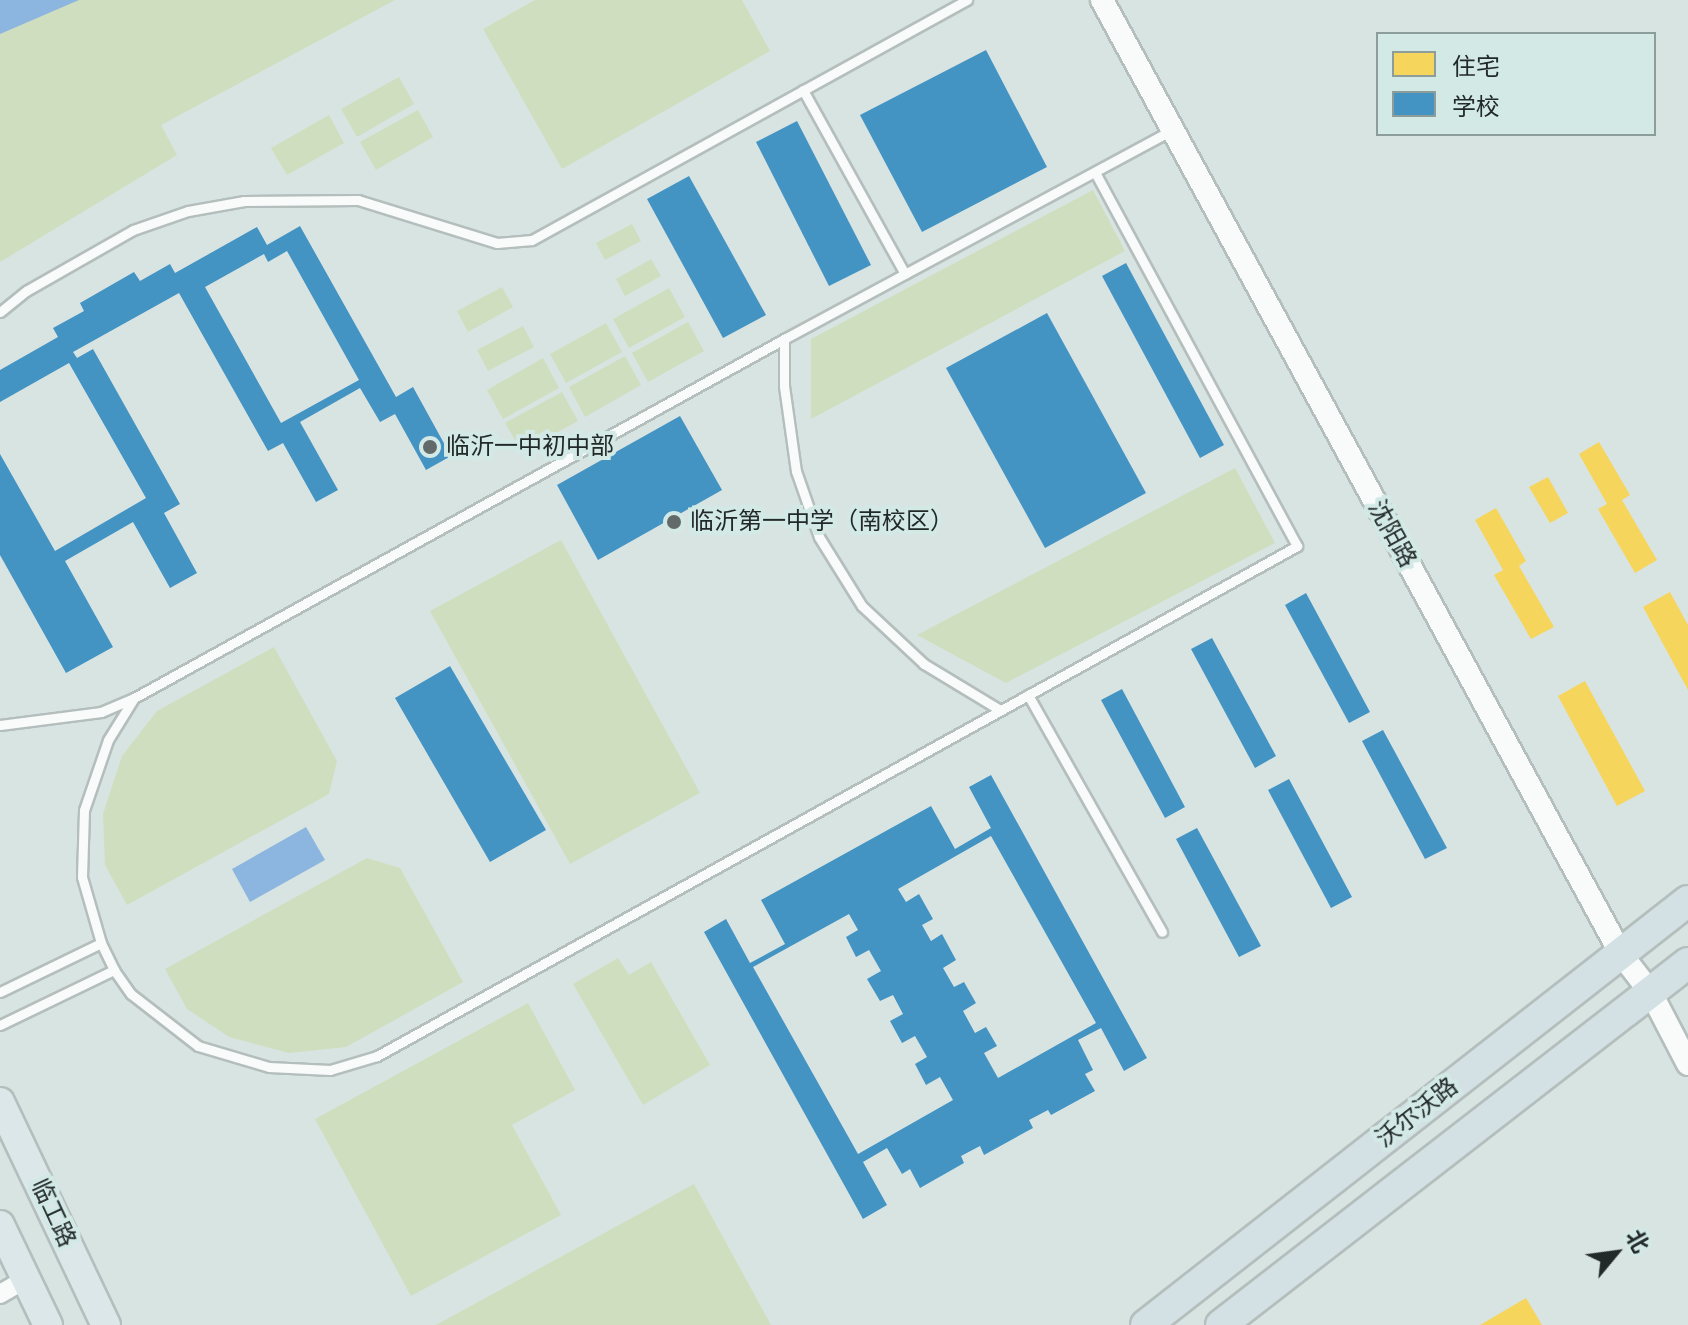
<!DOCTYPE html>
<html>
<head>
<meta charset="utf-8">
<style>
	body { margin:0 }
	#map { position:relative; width:1688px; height:1325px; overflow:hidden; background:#d8e4e2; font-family:Bitter,"Noto Sans SC",serif }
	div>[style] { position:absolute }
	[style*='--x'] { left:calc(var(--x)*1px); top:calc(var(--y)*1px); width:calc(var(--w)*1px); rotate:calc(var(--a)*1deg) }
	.green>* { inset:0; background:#cfdebf }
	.water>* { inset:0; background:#8cb5df }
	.homes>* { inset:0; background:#f6d55c }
	.schools>* { inset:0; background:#4393c3 }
	.roads { filter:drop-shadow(2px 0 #b4bebc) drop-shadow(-2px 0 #b4bebc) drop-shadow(0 2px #b4bebc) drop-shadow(0 -2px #b4bebc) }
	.service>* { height:9px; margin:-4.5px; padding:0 4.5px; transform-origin:4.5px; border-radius:4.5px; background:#f9fbfb }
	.minor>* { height:18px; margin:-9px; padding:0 9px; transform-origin:9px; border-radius:9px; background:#f9fbfb }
	.tertiary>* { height:22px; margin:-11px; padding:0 11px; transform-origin:11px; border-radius:11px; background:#f9fbfb }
	.primary>* { height:28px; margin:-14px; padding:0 14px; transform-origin:14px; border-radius:14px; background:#dce7ea }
	.trunk>* { height:30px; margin:-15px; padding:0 15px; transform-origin:15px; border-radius:15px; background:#d3e0e4 }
	.dots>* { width:22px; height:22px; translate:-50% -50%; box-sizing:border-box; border:4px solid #d3e9e6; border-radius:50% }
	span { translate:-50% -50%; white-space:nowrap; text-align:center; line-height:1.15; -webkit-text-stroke:8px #d3e9e6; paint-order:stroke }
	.poi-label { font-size:24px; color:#222a29 }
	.left { translate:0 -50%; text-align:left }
	.street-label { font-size:24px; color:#222a29 }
	.legend { position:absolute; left:1376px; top:32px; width:280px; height:104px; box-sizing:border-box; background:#d3e9e6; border:2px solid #8c9d9a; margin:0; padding:10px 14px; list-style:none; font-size:24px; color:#222a29 }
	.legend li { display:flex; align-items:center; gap:16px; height:40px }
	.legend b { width:40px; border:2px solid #8c9d9a }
	.north { position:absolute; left:1576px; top:1213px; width:80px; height:80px; -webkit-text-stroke:6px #d3e9e6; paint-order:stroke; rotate:61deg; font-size:22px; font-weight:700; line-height:32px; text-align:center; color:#222a29 }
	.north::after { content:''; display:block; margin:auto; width:28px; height:36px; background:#222a29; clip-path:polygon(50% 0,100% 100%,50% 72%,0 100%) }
</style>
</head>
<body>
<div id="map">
	<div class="green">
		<i style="clip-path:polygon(0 0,395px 0,161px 125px,177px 155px,0 262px)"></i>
		<i style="clip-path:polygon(535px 0,742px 0,770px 51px,562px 169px,483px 29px)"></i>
		<i style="clip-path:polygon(399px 77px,414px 104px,357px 137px,341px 109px)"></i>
		<i style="clip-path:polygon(418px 110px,433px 137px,376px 170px,360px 142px)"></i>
		<i style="clip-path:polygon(329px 115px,344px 143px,287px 175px,271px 148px)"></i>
		<i style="clip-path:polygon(1093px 190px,1125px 251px,811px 419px,811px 339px)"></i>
		<i style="clip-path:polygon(632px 224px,641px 241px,605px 260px,596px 243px)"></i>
		<i style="clip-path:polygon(651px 259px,661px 276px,625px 296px,616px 279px)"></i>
		<i style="clip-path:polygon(502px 287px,513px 307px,468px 332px,457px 311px)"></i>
		<i style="clip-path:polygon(669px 288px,685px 317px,629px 348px,613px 319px)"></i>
		<i style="clip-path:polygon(688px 322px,704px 351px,648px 382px,632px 353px)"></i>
		<i style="clip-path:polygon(606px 323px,622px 352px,566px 383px,550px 354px)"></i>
		<i style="clip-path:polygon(523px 326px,534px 347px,488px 371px,477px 350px)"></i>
		<i style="clip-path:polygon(625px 356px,641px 385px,585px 417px,569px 387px)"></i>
		<i style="clip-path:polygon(543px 358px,559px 388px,503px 419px,487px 390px)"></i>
		<i style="clip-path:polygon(562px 392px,578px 421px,522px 452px,505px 423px)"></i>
		<i style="clip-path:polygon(1235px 468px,1275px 543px,1006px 683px,917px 635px)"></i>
		<i style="clip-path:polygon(561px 540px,700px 793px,570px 864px,430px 611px)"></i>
		<i style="clip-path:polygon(274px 647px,337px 761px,329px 794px,127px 905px,105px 865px,103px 814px,122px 756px,157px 711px)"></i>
		<i style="clip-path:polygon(367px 858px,400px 868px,463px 982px,346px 1047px,289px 1053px,229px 1037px,187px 1009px,165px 969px)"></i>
		<i style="clip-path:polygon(618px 958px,629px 975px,651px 962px,710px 1065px,643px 1105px,573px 984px)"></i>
		<i style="clip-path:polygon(528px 1003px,575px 1090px,512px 1125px,561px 1215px,411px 1296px,315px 1119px)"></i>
		<i style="clip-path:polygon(694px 1184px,771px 1325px,436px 1325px)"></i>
	</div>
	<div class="water">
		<i style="clip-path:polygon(0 0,79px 0,0 34px)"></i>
		<i style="clip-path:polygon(306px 827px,325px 860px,250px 902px,232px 869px)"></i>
	</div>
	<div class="homes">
		<i style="clip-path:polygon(1599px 442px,1630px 495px,1622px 500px,1657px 560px,1635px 573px,1598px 509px,1607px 504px,1579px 454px)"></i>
		<i style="clip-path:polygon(1548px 477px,1568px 513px,1550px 523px,1529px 487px)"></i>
		<i style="clip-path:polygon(1496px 508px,1526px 561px,1519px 566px,1554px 627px,1531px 639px,1494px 575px,1503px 570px,1475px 520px)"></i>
		<i style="clip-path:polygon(1670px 592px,1688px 625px,1688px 690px,1643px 607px)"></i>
		<i style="clip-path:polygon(1585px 681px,1645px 791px,1617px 806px,1558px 696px)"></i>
		<i style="clip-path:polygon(1526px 1298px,1542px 1325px,1480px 1325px)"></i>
	</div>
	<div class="schools">
		<i style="clip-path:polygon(986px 50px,1047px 167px,922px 232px,860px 115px)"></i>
		<i style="clip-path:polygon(797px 121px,871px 265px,829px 286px,756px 142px)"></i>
		<i style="clip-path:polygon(689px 176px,766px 315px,723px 338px,647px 199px)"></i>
		<i style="clip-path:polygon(evenodd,300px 226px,396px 397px,413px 387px,451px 456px,426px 470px,395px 414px,380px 422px,360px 388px,300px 422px,338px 490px,316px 502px,283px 443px,268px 451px,179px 293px,73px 352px,77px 358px,93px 349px,180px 504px,164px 513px,197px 573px,170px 588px,133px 522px,65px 561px,113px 647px,66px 673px,0 555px,0 454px,55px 551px,146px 498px,69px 363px,0 402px,0 370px,58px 337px,53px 328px,84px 311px,80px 303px,134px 272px,140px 281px,170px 264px,175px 273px,257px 227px,267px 245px,300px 226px,287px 251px,359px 380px,281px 423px,205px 287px,264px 254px,268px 262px,287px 251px)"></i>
		<i style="clip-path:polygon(1126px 263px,1224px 445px,1200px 458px,1102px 276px)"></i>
		<i style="clip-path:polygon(1047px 313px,1146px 493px,1045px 548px,946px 368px)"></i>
		<i style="clip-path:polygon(680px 416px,722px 490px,598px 560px,557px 485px)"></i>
		<i style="clip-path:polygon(1306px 593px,1370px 712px,1349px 723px,1285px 605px)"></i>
		<i style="clip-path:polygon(1212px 638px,1276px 756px,1255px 768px,1191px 649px)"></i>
		<i style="clip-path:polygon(450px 666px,546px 830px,490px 862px,395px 698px)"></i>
		<i style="clip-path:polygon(1122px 689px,1185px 807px,1165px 818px,1101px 700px)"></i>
		<i style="clip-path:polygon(1383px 730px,1447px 848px,1425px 859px,1362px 741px)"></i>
		<i style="clip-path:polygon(evenodd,991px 775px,1147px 1058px,1124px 1071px,1101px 1028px,1078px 1040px,1093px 1070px,1085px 1074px,1095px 1091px,1051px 1115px,1048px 1110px,1029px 1120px,1033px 1128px,984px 1155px,980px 1146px,961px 1156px,964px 1163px,920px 1188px,910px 1169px,902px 1174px,887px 1148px,863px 1162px,887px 1205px,863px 1219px,704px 932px,726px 919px,750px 963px,785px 944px,761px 900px,931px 806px,955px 849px,991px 828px,969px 787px,991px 775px,991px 836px,1096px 1023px,998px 1078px,984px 1053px,997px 1046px,986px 1027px,975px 1033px,963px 1011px,976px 1003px,964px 982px,954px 987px,943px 968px,956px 960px,942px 934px,931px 941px,922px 925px,933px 919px,919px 894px,906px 902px,898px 889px,991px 836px,991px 775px,849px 914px,858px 930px,846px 937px,856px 957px,869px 950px,881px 971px,867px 979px,880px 1001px,893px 995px,903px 1014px,890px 1021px,902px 1043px,915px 1036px,927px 1057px,915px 1064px,926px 1085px,940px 1077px,953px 1100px,858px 1154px,753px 967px,849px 914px)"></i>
		<i style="clip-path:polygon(1289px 779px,1352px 897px,1331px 908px,1268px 790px)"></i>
		<i style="clip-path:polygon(1197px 828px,1261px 946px,1239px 957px,1176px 839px)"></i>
	</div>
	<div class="roads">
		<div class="service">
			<i style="--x:803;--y:90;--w:210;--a:61"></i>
			<i style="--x:0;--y:312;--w:33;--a:-39"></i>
			<i style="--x:26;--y:291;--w:123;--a:-29.7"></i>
			<i style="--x:133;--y:230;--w:58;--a:-19.1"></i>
			<i style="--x:188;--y:211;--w:57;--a:-10.1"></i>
			<i style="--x:244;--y:201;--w:114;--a:-0.5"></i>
			<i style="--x:358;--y:200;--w:145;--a:17.2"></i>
			<i style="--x:497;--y:243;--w:35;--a:-5"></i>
			<i style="--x:532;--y:240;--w:497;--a:-28.9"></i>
			<i style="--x:784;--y:339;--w:47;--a:90"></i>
			<i style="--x:784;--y:386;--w:86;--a:82"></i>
			<i style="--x:796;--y:471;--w:70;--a:70.8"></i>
			<i style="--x:819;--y:537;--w:81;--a:58.1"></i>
			<i style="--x:862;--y:606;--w:85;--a:43.1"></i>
			<i style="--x:924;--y:664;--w:89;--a:31.2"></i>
			<i style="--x:1028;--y:695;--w:272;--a:60.5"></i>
			<i style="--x:134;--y:698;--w:49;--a:121.8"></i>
			<i style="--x:108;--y:740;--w:74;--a:108.9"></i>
			<i style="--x:84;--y:810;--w:67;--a:91.7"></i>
			<i style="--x:82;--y:877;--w:69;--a:73.9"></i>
			<i style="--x:101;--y:943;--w:30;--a:64"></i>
			<i style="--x:114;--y:970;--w:29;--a:55"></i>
			<i style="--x:131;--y:994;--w:85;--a:37.8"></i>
			<i style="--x:198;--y:1046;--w:74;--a:16.5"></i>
			<i style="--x:269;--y:1067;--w:61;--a:2.8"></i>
			<i style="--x:330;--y:1070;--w:49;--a:-16.6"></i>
			<i style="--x:377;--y:1056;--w:1052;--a:-29"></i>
			<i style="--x:1297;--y:546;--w:425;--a:-118.4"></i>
			<i style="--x:0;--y:725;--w:102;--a:-7.3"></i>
			<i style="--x:101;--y:712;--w:36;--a:-23"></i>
			<i style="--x:134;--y:698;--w:743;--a:-28.91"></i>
			<i style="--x:784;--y:339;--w:441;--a:-28.3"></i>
			<i style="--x:0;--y:992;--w:112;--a:-25.9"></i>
			<i style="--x:0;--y:1025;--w:127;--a:-25.8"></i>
		</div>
		<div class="minor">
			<i style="--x:0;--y:1294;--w:30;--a:-30"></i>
		</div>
		<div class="tertiary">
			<i style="--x:1102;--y:0;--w:1086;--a:61.45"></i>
			<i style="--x:1621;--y:954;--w:49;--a:52.4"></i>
			<i style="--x:1651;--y:993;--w:80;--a:62.5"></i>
		</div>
		<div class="primary">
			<i style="--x:0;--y:1102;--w:247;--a:64.6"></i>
			<i style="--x:0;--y:1225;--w:111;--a:64.4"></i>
		</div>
		<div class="trunk">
			<i style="--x:1146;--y:1325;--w:688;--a:-38.04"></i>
			<i style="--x:1221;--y:1325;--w:591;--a:-37.78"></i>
		</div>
	</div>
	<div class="dots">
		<i style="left:430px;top:447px;background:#626b6a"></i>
		<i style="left:674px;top:522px;background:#626b6a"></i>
	</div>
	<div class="poi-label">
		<span class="left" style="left:446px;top:447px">临沂一中初中部</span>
		<span class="left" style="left:690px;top:522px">临沂第一中学（南校区）</span>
	</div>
	<div class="street-label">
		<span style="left:1392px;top:534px;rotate:61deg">沈阳路</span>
		<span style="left:1417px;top:1113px;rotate:-38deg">沃尔沃路</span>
		<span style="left:53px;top:1213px;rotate:65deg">临工路</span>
	</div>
	<ul class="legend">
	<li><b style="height:22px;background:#f6d55c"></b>住宅</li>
	<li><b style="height:22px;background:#4393c3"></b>学校</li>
	</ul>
	<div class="north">北</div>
</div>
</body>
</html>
